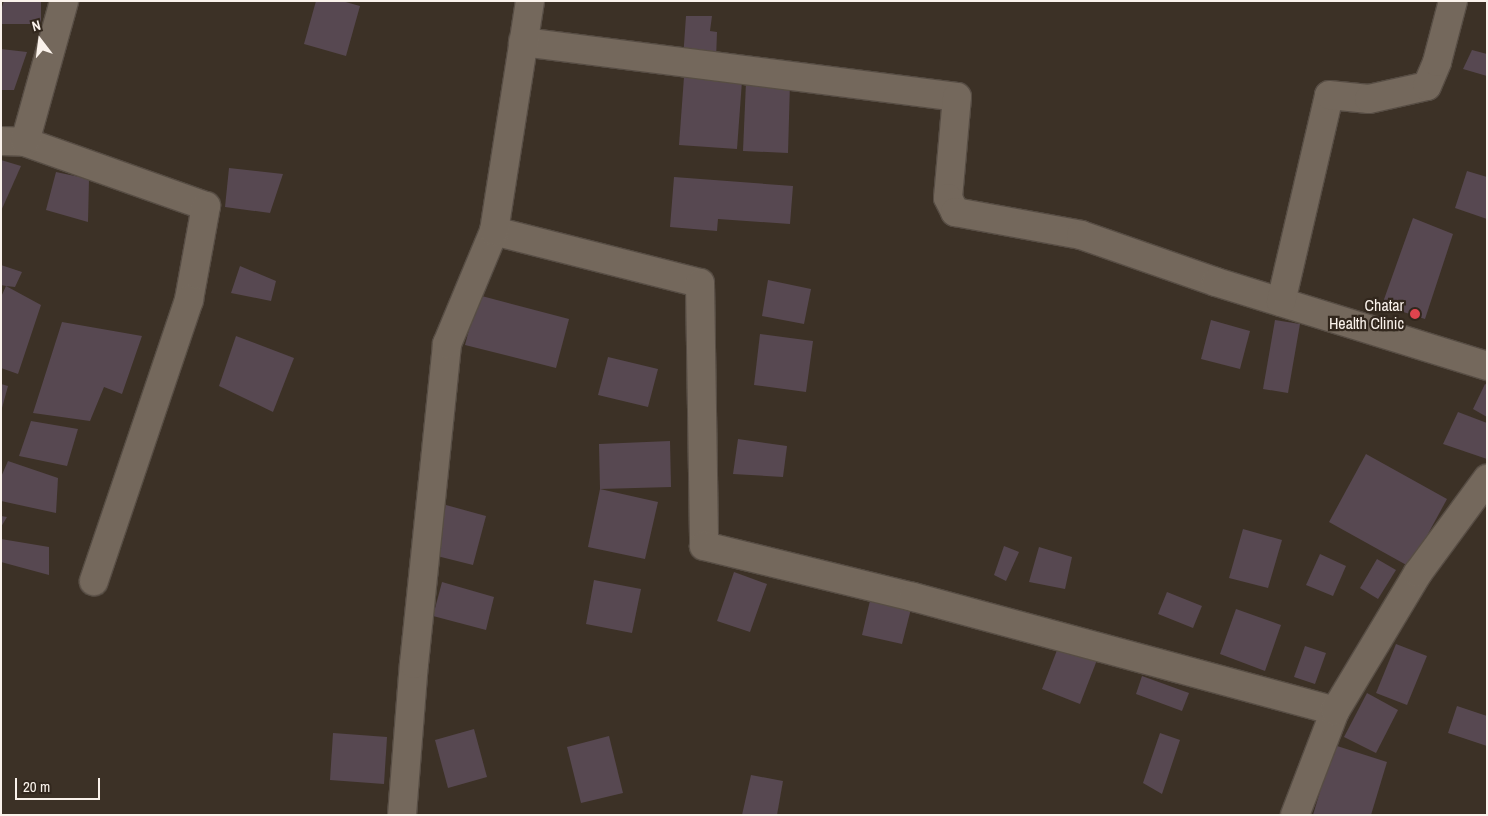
<!DOCTYPE html>
<html>
<head>
<meta charset="utf-8">
<style>
	body { margin:0 }
	#map { position:relative; width:1488px; height:816px; overflow:hidden; background:#3c3126; font-family:"Archivo Narrow",sans-serif }
	div>[style] { position:absolute }
	[style*='--x'] { left:calc(var(--x)*1px); top:calc(var(--y)*1px); width:calc(var(--w)*1px); rotate:calc(var(--a)*1deg) }
	.building>* { inset:0; background:#574851 }
	.roads { filter:drop-shadow(1px 0 #574d44) drop-shadow(-1px 0 #574d44) drop-shadow(0 1px #574d44) drop-shadow(0 -1px #574d44) }
	.street>* { height:28px; margin:-14px; padding:0 14px; transform-origin:14px; border-radius:14px; background:#74685c }
	.dots>* { width:14px; height:14px; translate:-50% -50%; box-sizing:border-box; border:2px solid #32271d; border-radius:50% }
	span { translate:-50% -50%; white-space:nowrap; text-align:center; line-height:1.15; -webkit-text-stroke:4.5px #32271d; paint-order:stroke }
	.poi-label { font-size:16px; color:#faf2eb }
	.right { translate:-100% -50%; text-align:right }
	.frame { position:absolute; inset:0; border:2px solid #faf2eb; pointer-events:none }
	.north { position:absolute; left:15px; top:15px; width:50px; height:50px; -webkit-text-stroke:4px #32271d; paint-order:stroke; rotate:345deg; font-size:14px; font-weight:700; line-height:20px; text-align:center; color:#faf2eb }
	.north::after { content:''; display:block; margin:auto; width:18px; height:22px; background:#faf2eb; clip-path:polygon(50% 0,100% 100%,50% 72%,0 100%) }
	.scale { position:absolute; left:15px; top:778px; width:85px; height:22px; box-sizing:border-box; border:2px solid #faf2eb; border-top:0; padding-left:6px; font-size:15px; line-height:18px; white-space:nowrap; color:#faf2eb; -webkit-text-stroke:4px #32271d; paint-order:stroke }
</style>
</head>
<body>
<div id="map">
	<div class="building">
		<i style="clip-path:polygon(4px 1px,41px 1px,41px 24px,1px 24px,1px 10px)"></i>
		<i style="clip-path:polygon(316px 1px,342px 1px,360px 6px,346px 56px,304px 44px)"></i>
		<i style="clip-path:polygon(686px 16px,712px 16px,710px 31px,717px 32px,716px 60px,683px 59px)"></i>
		<i style="clip-path:polygon(1px 49px,27px 52px,14px 90px,1px 90px)"></i>
		<i style="clip-path:polygon(1472px 50px,1487px 54px,1487px 76px,1463px 69px)"></i>
		<i style="clip-path:polygon(684px 77px,742px 81px,737px 149px,679px 145px)"></i>
		<i style="clip-path:polygon(746px 82px,790px 83px,788px 153px,743px 151px)"></i>
		<i style="clip-path:polygon(1px 160px,21px 166px,1px 211px)"></i>
		<i style="clip-path:polygon(229px 168px,283px 174px,270px 213px,225px 207px)"></i>
		<i style="clip-path:polygon(1467px 171px,1487px 177px,1487px 219px,1455px 208px)"></i>
		<i style="clip-path:polygon(56px 172px,89px 179px,88px 222px,46px 210px)"></i>
		<i style="clip-path:polygon(674px 177px,793px 186px,790px 224px,718px 219px,717px 231px,670px 227px)"></i>
		<i style="clip-path:polygon(1413px 218px,1453px 234px,1425px 319px,1382px 305px)"></i>
		<i style="clip-path:polygon(1px 265px,22px 272px,15px 287px,6px 286px,41px 305px,18px 374px,1px 368px,1px 297px,6px 286px,1px 285px)"></i>
		<i style="clip-path:polygon(240px 266px,276px 281px,271px 301px,231px 293px)"></i>
		<i style="clip-path:polygon(768px 280px,811px 289px,804px 324px,762px 316px)"></i>
		<i style="clip-path:polygon(478px 295px,569px 319px,556px 368px,465px 345px)"></i>
		<i style="clip-path:polygon(1211px 320px,1250px 331px,1240px 369px,1201px 359px)"></i>
		<i style="clip-path:polygon(1275px 320px,1300px 324px,1288px 393px,1263px 389px)"></i>
		<i style="clip-path:polygon(62px 322px,142px 336px,122px 394px,104px 387px,90px 421px,33px 413px)"></i>
		<i style="clip-path:polygon(760px 334px,813px 341px,806px 392px,754px 385px)"></i>
		<i style="clip-path:polygon(236px 336px,294px 358px,273px 412px,219px 386px)"></i>
		<i style="clip-path:polygon(608px 357px,658px 369px,648px 407px,598px 395px)"></i>
		<i style="clip-path:polygon(1px 384px,8px 386px,2px 408px,1px 408px)"></i>
		<i style="clip-path:polygon(1485px 384px,1487px 385px,1487px 417px,1473px 409px)"></i>
		<i style="clip-path:polygon(1458px 412px,1487px 423px,1487px 459px,1443px 444px)"></i>
		<i style="clip-path:polygon(31px 421px,78px 429px,67px 466px,19px 456px)"></i>
		<i style="clip-path:polygon(738px 439px,787px 446px,783px 477px,733px 474px)"></i>
		<i style="clip-path:polygon(670px 441px,671px 487px,600px 489px,599px 444px)"></i>
		<i style="clip-path:polygon(1366px 454px,1447px 499px,1410px 567px,1329px 522px)"></i>
		<i style="clip-path:polygon(8px 461px,58px 478px,56px 513px,1px 501px,1px 477px)"></i>
		<i style="clip-path:polygon(600px 489px,658px 502px,645px 559px,588px 547px)"></i>
		<i style="clip-path:polygon(446px 505px,486px 516px,473px 565px,433px 555px)"></i>
		<i style="clip-path:polygon(1px 516px,7px 517px,1px 527px)"></i>
		<i style="clip-path:polygon(1243px 529px,1282px 540px,1268px 588px,1229px 578px)"></i>
		<i style="clip-path:polygon(1px 539px,49px 547px,49px 575px,1px 562px)"></i>
		<i style="clip-path:polygon(1004px 546px,1019px 552px,1006px 581px,994px 575px)"></i>
		<i style="clip-path:polygon(1039px 547px,1072px 557px,1065px 589px,1029px 582px)"></i>
		<i style="clip-path:polygon(1320px 554px,1346px 566px,1333px 596px,1306px 585px)"></i>
		<i style="clip-path:polygon(1377px 559px,1396px 570px,1378px 599px,1360px 588px)"></i>
		<i style="clip-path:polygon(734px 572px,767px 584px,750px 632px,717px 621px)"></i>
		<i style="clip-path:polygon(594px 580px,641px 589px,632px 633px,586px 624px)"></i>
		<i style="clip-path:polygon(442px 582px,494px 597px,486px 630px,433px 616px)"></i>
		<i style="clip-path:polygon(872px 592px,913px 601px,902px 644px,862px 635px)"></i>
		<i style="clip-path:polygon(1167px 592px,1202px 606px,1193px 628px,1158px 614px)"></i>
		<i style="clip-path:polygon(1236px 609px,1281px 625px,1265px 671px,1220px 654px)"></i>
		<i style="clip-path:polygon(1396px 644px,1427px 656px,1407px 705px,1376px 693px)"></i>
		<i style="clip-path:polygon(1059px 645px,1097px 660px,1080px 704px,1042px 689px)"></i>
		<i style="clip-path:polygon(1305px 646px,1326px 653px,1315px 684px,1294px 677px)"></i>
		<i style="clip-path:polygon(1142px 676px,1189px 693px,1182px 711px,1136px 694px)"></i>
		<i style="clip-path:polygon(1367px 693px,1398px 710px,1376px 753px,1344px 737px)"></i>
		<i style="clip-path:polygon(1457px 706px,1487px 716px,1487px 746px,1448px 733px)"></i>
		<i style="clip-path:polygon(474px 729px,487px 777px,448px 788px,435px 740px)"></i>
		<i style="clip-path:polygon(333px 733px,387px 737px,384px 784px,330px 780px)"></i>
		<i style="clip-path:polygon(1160px 733px,1180px 740px,1162px 794px,1143px 783px)"></i>
		<i style="clip-path:polygon(609px 736px,623px 793px,581px 803px,567px 747px)"></i>
		<i style="clip-path:polygon(1334px 745px,1387px 762px,1371px 815px,1313px 815px)"></i>
		<i style="clip-path:polygon(751px 775px,783px 781px,777px 815px,742px 815px)"></i>
	</div>
	<div class="roads">
		<div class="street">
			<i style="--x:523;--y:42;--w:437;--a:7.2"></i>
			<i style="--x:957;--y:97;--w:101;--a:95.1"></i>
			<i style="--x:948;--y:198;--w:16;--a:63"></i>
			<i style="--x:955;--y:212;--w:128;--a:10.3"></i>
			<i style="--x:1081;--y:235;--w:143;--a:19.2"></i>
			<i style="--x:1216;--y:282;--w:284;--a:17.2"></i>
			<i style="--x:1;--y:141;--w:24;--a:2"></i>
			<i style="--x:25;--y:142;--w:192;--a:19.5"></i>
			<i style="--x:206;--y:206;--w:96;--a:100.3"></i>
			<i style="--x:189;--y:300;--w:297;--a:108.7"></i>
			<i style="--x:25;--y:142;--w:146;--a:-74.5"></i>
			<i style="--x:494;--y:231;--w:212;--a:14.2"></i>
			<i style="--x:700;--y:283;--w:263;--a:89.1"></i>
			<i style="--x:704;--y:546;--w:215;--a:13.7"></i>
			<i style="--x:913;--y:597;--w:437;--a:15.1"></i>
			<i style="--x:1281;--y:302;--w:212;--a:-76.9"></i>
			<i style="--x:1329;--y:95;--w:40;--a:5.7"></i>
			<i style="--x:1369;--y:99;--w:59;--a:-12.6"></i>
			<i style="--x:1427;--y:86;--w:26;--a:-67"></i>
			<i style="--x:1437;--y:62;--w:63;--a:-75.3"></i>
			<i style="--x:402;--y:815;--w:151;--a:-85.5"></i>
			<i style="--x:414;--y:664;--w:322;--a:-84.1"></i>
			<i style="--x:447;--y:344;--w:122;--a:-67.4"></i>
			<i style="--x:494;--y:231;--w:233;--a:-81.1"></i>
			<i style="--x:1295;--y:815;--w:111;--a:-69"></i>
			<i style="--x:1335;--y:711;--w:161;--a:-59"></i>
			<i style="--x:1418;--y:573;--w:117;--a:-53.7"></i>
		</div>
	</div>
	<div class="dots">
		<i style="left:1415px;top:314px;background:#e0444e"></i>
	</div>
	<div class="poi-label">
		<span class="right" style="left:1404px;top:314px">Chatar<br>Health Clinic</span>
	</div>
	<div class="frame"></div>
	<div class="north">N</div>
	<div class="scale">20 m</div>
</div>
</body>
</html>
